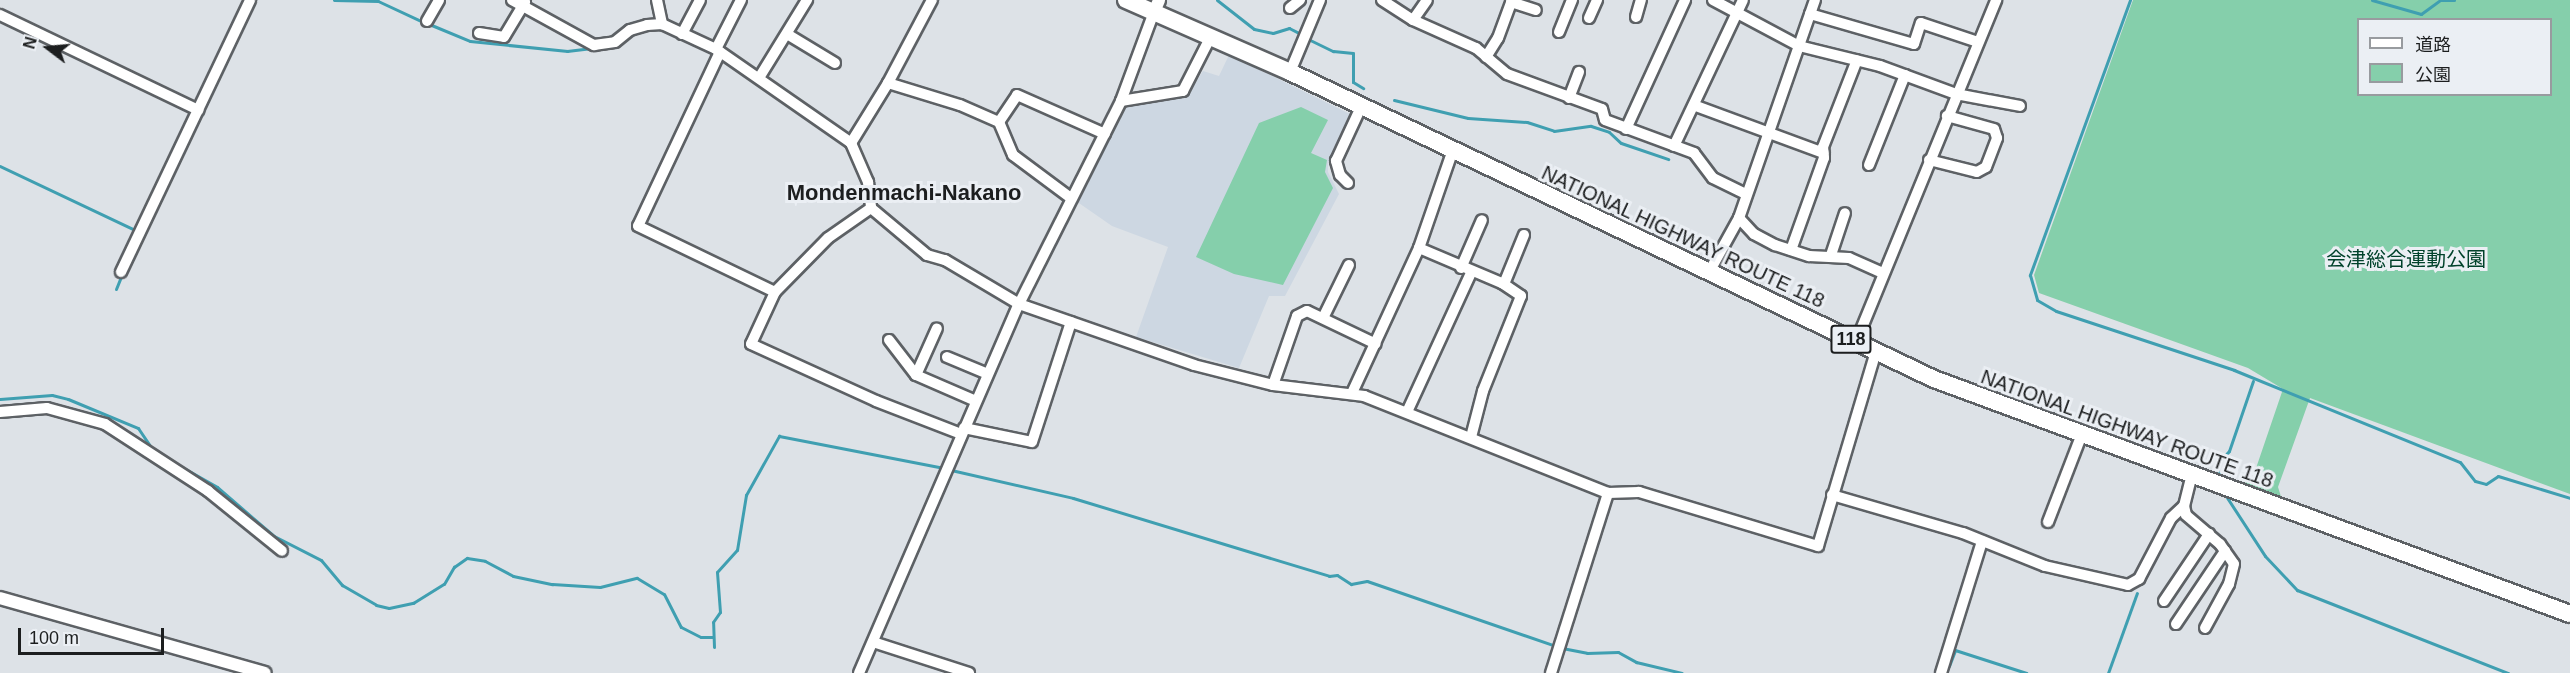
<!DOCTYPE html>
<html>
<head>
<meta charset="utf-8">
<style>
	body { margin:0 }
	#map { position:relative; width:2570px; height:673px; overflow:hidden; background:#dde2e7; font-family:Arial,"Noto Sans JP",sans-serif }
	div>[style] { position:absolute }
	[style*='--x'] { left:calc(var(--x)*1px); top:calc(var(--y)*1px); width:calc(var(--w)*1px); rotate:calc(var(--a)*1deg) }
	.built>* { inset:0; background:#cdd7e2 }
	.green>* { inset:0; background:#85cfab }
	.stream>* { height:3px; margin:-1.5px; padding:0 1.5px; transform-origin:1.5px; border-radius:1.5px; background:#3f9fb1 }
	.roads { filter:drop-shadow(2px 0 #5d6165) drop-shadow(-2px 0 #5d6165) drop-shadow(0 2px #5d6165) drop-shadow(0 -2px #5d6165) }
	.minor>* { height:10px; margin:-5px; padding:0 5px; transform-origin:5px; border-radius:5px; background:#fff }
	.tertiary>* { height:12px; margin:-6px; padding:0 6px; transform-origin:6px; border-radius:6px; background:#fff }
	.trunk>* { height:16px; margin:-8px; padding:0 8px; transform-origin:8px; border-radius:8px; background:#fff }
	span { translate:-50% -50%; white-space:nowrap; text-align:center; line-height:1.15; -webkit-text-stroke:6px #ebeff4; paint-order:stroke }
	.shield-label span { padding:2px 4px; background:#ebeff4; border:2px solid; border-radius:4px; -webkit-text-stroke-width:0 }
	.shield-label { font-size:18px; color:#1c1e1f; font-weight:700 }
	.street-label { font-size:20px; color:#1c1e1f }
	.park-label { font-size:20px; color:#00422b }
	.quarter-label { font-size:22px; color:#1c1e1f; font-weight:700 }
	.legend { position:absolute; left:2357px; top:18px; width:195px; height:78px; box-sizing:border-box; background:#ebeff4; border:2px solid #989b9f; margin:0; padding:8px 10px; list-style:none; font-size:18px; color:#1c1e1f }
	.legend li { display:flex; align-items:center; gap:12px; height:30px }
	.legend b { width:30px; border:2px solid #989b9f }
	.north { position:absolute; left:18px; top:18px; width:60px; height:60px; -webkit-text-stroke:4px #ebeff4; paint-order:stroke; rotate:286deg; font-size:16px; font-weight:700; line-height:24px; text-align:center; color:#1c1e1f }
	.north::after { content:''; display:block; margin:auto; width:21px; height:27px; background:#1c1e1f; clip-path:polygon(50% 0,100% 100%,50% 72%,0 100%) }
	.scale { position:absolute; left:18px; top:628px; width:146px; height:27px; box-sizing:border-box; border:3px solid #1c1e1f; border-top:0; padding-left:8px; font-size:18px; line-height:21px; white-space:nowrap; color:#1c1e1f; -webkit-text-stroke:4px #ebeff4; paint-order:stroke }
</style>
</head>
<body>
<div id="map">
	<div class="built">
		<i style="clip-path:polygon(1229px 55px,1352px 115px,1328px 163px,1328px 172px,1339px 194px,1285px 296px,1269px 296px,1239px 368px,1136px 337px,1168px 247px,1112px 226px,1076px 201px,1125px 103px,1188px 94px,1203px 71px,1219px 76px)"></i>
	</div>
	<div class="green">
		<i style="clip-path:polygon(evenodd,2133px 0,2570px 0,2570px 494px,2310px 398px,2278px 487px,2283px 503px,2238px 488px,2253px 477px,2283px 389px,2248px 368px,2039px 293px,2034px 275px,2133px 0,2358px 20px,2550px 20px,2550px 94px,2358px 94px,2358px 20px)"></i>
		<i style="clip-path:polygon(1301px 107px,1328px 120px,1311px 153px,1327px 160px,1325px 172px,1333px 188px,1283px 285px,1234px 274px,1196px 257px,1259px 123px)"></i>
	</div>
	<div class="stream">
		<i style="--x:334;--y:0;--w:44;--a:1.3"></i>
		<i style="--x:378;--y:1;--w:50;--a:25"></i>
		<i style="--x:1217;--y:0;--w:47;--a:38.1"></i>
		<i style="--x:1254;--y:29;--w:19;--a:12"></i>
		<i style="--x:1273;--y:33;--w:17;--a:-17"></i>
		<i style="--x:1289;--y:28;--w:13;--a:27"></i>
		<i style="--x:2130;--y:0;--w:293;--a:110"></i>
		<i style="--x:2030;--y:275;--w:26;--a:74"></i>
		<i style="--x:2037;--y:300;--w:22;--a:30"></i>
		<i style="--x:2056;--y:311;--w:188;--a:18.3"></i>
		<i style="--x:2234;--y:370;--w:244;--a:22.2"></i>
		<i style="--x:2460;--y:462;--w:24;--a:52"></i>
		<i style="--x:2475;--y:481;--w:11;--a:15"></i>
		<i style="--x:2486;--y:484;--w:14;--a:-34"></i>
		<i style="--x:2498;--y:476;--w:75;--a:17"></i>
		<i style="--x:2372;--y:0;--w:51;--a:15.9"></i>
		<i style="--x:2421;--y:14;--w:24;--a:-36"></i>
		<i style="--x:2440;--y:0;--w:14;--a:0"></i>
		<i style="--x:429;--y:24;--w:44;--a:22.5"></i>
		<i style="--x:470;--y:41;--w:98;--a:5.9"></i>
		<i style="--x:567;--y:51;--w:25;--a:-7"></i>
		<i style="--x:1308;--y:39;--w:28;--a:26"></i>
		<i style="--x:1333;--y:51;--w:20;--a:6"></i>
		<i style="--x:1353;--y:53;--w:29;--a:90"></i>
		<i style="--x:1353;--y:82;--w:12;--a:31"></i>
		<i style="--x:1394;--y:100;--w:76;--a:13.7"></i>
		<i style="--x:1468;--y:118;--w:59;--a:3.9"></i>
		<i style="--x:1527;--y:122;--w:28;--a:18"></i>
		<i style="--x:1554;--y:131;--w:37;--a:-8"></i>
		<i style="--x:1591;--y:126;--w:19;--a:18"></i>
		<i style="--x:1609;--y:132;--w:16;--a:43"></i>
		<i style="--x:1621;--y:143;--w:50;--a:18.8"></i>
		<i style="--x:0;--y:166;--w:152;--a:25.4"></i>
		<i style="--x:116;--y:289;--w:16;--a:-68"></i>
		<i style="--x:0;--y:399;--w:52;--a:-4.4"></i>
		<i style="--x:52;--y:395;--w:16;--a:14"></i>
		<i style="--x:68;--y:399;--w:76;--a:22.5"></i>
		<i style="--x:138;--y:428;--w:27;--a:56"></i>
		<i style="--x:166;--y:458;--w:59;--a:29.6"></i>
		<i style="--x:217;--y:487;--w:75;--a:40.7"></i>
		<i style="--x:274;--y:536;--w:53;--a:27.1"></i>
		<i style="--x:321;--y:560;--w:33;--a:50"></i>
		<i style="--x:342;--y:585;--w:39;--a:30"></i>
		<i style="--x:376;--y:605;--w:13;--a:13"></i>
		<i style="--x:389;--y:608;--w:25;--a:-12"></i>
		<i style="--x:413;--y:603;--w:36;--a:-32"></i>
		<i style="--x:444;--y:584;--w:20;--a:-60"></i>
		<i style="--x:454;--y:567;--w:16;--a:-35"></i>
		<i style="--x:467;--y:558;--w:18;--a:9"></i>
		<i style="--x:485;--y:561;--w:32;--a:28"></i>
		<i style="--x:513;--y:576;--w:40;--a:12"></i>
		<i style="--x:552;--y:584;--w:48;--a:3.6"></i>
		<i style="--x:600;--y:587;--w:38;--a:-14"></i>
		<i style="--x:637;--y:578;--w:31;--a:31"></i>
		<i style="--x:664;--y:594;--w:37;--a:63"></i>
		<i style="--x:681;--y:627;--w:22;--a:27"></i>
		<i style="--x:701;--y:637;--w:12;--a:0"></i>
		<i style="--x:951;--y:470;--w:125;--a:12.9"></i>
		<i style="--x:1073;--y:498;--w:268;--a:16.9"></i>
		<i style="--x:1329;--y:576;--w:8;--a:-7"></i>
		<i style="--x:1337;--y:575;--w:17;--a:33"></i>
		<i style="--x:1351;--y:584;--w:16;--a:-11"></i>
		<i style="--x:1367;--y:581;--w:200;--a:19"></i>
		<i style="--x:2220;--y:478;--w:14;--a:-107"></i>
		<i style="--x:2216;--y:465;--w:19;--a:-47"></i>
		<i style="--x:2229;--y:451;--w:74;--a:-71.1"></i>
		<i style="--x:2224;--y:493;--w:75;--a:56.9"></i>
		<i style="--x:2265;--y:556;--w:47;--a:46.7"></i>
		<i style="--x:2297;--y:590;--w:227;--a:21.5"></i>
		<i style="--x:714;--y:647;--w:25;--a:-92"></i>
		<i style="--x:713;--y:622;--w:12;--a:-55"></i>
		<i style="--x:720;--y:612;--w:40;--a:-94.3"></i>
		<i style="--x:717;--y:572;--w:30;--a:-48"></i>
		<i style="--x:737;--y:550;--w:56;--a:-80.7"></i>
		<i style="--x:746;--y:495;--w:68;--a:-60.8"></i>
		<i style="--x:779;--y:436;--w:168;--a:11"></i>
		<i style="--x:1562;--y:648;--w:25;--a:11"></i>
		<i style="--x:1587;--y:653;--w:31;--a:-2"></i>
		<i style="--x:1618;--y:652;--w:21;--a:29"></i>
		<i style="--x:1636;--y:662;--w:47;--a:13.4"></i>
		<i style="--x:1949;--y:666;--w:17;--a:-69"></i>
		<i style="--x:1955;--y:650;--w:75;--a:17.9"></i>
		<i style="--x:2108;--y:673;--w:85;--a:-70.1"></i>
	</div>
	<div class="roads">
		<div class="minor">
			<i style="--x:512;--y:0;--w:94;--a:28.8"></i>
			<i style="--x:594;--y:45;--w:21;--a:-8"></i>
			<i style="--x:615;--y:42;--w:19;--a:-39"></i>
			<i style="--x:630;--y:30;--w:18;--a:-16"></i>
			<i style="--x:647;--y:25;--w:15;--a:-4"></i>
			<i style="--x:662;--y:24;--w:60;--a:24.8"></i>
			<i style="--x:716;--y:49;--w:165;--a:34.8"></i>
			<i style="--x:851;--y:143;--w:43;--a:66.4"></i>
			<i style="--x:868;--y:182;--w:26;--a:83"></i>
			<i style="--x:871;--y:208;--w:52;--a:145.1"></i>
			<i style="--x:828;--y:238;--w:76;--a:134.5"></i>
			<i style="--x:657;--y:0;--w:25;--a:78"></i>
			<i style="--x:1382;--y:0;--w:37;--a:33"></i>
			<i style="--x:1413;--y:20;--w:69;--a:24"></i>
			<i style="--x:1476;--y:48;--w:40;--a:40"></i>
			<i style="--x:1507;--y:74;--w:101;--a:20.2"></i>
			<i style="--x:1602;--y:109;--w:11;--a:75"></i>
			<i style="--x:1605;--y:120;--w:95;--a:20.3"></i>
			<i style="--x:1694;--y:153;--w:31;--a:53"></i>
			<i style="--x:1713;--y:178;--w:37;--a:26"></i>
			<i style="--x:1713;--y:0;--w:98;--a:28.1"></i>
			<i style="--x:1799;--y:46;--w:83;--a:13.9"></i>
			<i style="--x:1880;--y:66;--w:81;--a:20.2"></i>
			<i style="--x:1956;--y:94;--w:65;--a:10.6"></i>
			<i style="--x:1511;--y:2;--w:26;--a:18"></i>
			<i style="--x:1290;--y:8;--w:13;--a:-39"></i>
			<i style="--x:1810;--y:14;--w:108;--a:16.1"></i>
			<i style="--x:1914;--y:44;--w:22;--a:-72"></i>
			<i style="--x:1921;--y:23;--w:60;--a:18.4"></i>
			<i style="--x:0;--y:15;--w:220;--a:25.6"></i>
			<i style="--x:1636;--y:17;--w:18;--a:-74"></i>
			<i style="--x:1589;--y:18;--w:20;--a:-66"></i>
			<i style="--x:1413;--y:20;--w:24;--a:-55"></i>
			<i style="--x:427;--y:21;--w:24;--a:-60"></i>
			<i style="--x:1559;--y:32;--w:35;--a:-68"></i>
			<i style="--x:479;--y:33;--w:25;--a:9"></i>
			<i style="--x:504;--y:37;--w:41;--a:-59"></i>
			<i style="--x:682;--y:34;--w:38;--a:-62"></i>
			<i style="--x:787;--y:34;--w:56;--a:31.1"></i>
			<i style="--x:716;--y:49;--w:55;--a:-63"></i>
			<i style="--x:720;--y:52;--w:192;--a:115.2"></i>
			<i style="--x:638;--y:226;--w:152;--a:25.7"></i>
			<i style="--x:775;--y:292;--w:57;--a:114.8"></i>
			<i style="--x:751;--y:344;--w:137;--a:24.5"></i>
			<i style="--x:876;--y:401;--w:91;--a:21.2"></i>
			<i style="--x:1486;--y:57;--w:22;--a:-58"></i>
			<i style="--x:1498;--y:38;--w:40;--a:-69.8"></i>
			<i style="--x:1290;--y:72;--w:78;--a:-67.4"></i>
			<i style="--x:759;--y:78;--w:92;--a:-58.4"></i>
			<i style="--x:888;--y:83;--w:75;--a:17"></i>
			<i style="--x:960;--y:105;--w:43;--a:23.6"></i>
			<i style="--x:999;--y:122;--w:36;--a:67"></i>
			<i style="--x:1013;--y:155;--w:72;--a:36.6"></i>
			<i style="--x:1569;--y:98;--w:28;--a:-69"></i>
			<i style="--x:1121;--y:101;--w:63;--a:-9.2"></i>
			<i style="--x:1183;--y:91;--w:59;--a:-63"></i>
			<i style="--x:1696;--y:106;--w:136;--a:20.2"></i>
			<i style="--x:999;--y:122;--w:32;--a:-56"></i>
			<i style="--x:1017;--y:95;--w:96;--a:23.9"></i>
			<i style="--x:1626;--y:129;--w:142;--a:-65.4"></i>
			<i style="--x:851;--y:143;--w:70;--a:-58.3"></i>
			<i style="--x:888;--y:83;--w:94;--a:-62.1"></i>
			<i style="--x:1674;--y:146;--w:161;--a:-64.7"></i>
			<i style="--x:1929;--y:160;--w:49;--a:14"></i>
			<i style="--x:1977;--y:172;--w:10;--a:-29"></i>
			<i style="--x:1986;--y:167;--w:31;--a:-69"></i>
			<i style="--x:1997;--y:138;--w:9;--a:-108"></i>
			<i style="--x:1994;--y:129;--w:49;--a:-164.5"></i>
			<i style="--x:1869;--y:165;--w:97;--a:-68.2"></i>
			<i style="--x:1348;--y:183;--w:11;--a:-135"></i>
			<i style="--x:1340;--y:175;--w:15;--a:-106"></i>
			<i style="--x:1336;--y:161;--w:60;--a:-65.2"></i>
			<i style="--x:871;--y:208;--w:73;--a:40"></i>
			<i style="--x:927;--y:255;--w:19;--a:16"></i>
			<i style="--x:945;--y:260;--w:86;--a:30.7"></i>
			<i style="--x:1019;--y:304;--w:185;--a:19.2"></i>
			<i style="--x:1194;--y:365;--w:81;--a:14.2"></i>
			<i style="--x:1273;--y:385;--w:92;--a:6.9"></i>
			<i style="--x:1364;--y:396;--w:263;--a:21.7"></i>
			<i style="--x:1608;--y:493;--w:31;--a:-2"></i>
			<i style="--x:1639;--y:492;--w:187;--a:16.8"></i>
			<i style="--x:1818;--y:546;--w:202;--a:-73.4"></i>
			<i style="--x:1739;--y:218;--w:22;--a:47"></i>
			<i style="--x:1754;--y:234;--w:24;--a:28"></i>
			<i style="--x:1775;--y:245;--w:36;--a:18"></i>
			<i style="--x:1809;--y:256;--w:40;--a:2.9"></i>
			<i style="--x:1849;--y:258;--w:36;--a:24"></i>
			<i style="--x:1419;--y:248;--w:90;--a:22.9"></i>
			<i style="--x:1502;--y:283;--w:23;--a:34"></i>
			<i style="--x:1521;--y:296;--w:102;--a:111.8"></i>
			<i style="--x:1483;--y:391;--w:48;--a:104.6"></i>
			<i style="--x:1791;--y:250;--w:98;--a:-70.3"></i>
			<i style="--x:1824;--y:158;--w:11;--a:-95"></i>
			<i style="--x:1823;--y:147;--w:93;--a:-68.7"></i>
			<i style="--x:1831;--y:255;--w:44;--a:-71.6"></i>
			<i style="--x:1461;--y:268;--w:52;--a:-66.4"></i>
			<i style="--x:121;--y:272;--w:301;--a:-64.6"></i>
			<i style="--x:1708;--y:274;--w:64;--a:-61"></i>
			<i style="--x:1739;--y:218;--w:231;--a:-70.8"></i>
			<i style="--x:1504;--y:284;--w:53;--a:-67.8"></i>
			<i style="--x:1323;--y:318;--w:59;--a:-63.9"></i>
			<i style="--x:889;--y:340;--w:44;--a:52.4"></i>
			<i style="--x:916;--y:375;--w:65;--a:23.4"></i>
			<i style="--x:1856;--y:342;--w:370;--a:-67.7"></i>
			<i style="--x:947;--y:357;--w:44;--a:22.5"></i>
			<i style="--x:916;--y:375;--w:51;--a:-65.9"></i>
			<i style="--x:1273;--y:385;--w:73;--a:-70.8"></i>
			<i style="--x:1297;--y:316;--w:11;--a:-27"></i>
			<i style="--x:1307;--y:311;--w:76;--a:25.6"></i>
			<i style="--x:1352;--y:393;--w:160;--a:-65.2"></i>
			<i style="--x:1419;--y:248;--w:104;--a:-70.9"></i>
			<i style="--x:0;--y:412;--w:47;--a:-4.9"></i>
			<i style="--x:47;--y:408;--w:60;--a:15.4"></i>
			<i style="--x:105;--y:424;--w:123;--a:33"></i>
			<i style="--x:208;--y:491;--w:95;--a:39"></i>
			<i style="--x:1407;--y:412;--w:153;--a:-65.3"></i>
			<i style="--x:964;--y:428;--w:69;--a:11.6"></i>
			<i style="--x:1032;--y:442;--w:126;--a:-72"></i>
			<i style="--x:2192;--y:474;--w:33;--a:104"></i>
			<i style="--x:2184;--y:506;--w:9;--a:77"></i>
			<i style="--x:2186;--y:515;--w:45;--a:40.5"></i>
			<i style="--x:2220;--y:544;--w:24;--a:55"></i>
			<i style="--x:2234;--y:564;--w:21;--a:104"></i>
			<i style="--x:2229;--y:584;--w:50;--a:118.6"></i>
			<i style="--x:1832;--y:495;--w:136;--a:16.2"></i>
			<i style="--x:1963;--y:533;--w:88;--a:21.9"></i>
			<i style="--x:2045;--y:566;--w:85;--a:12.9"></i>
			<i style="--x:2128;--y:585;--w:13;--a:-29"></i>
			<i style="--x:2139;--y:579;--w:69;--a:-62.3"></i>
			<i style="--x:2171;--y:518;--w:18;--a:-43"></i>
			<i style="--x:2048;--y:522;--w:94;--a:-68.9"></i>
			<i style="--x:2164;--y:601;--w:81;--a:-56.1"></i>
			<i style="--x:2176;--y:624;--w:88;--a:-56.1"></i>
			<i style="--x:873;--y:642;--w:101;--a:17.9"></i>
			<i style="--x:859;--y:673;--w:402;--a:-66.6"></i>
			<i style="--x:1019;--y:304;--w:227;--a:-63.3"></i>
			<i style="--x:1121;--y:101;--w:95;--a:-69.7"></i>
			<i style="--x:1551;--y:673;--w:189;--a:-72.4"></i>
			<i style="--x:1941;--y:673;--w:138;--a:-72.7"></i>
		</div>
		<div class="tertiary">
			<i style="--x:1154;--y:12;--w:13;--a:-67"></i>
			<i style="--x:0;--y:598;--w:275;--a:15.8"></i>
		</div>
		<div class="trunk">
			<i style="--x:1126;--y:0;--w:179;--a:23.7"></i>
			<i style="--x:1290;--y:72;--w:713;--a:25.49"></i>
			<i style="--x:1934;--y:379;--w:678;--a:20.28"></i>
		</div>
	</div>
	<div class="shield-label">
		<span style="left:1851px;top:339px">118</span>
	</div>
	<div class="street-label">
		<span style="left:1683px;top:237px;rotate:25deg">NATIONAL HIGHWAY ROUTE 118</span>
		<span style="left:2127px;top:429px;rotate:20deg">NATIONAL HIGHWAY ROUTE 118</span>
	</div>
	<div class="park-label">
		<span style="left:2406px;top:259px">会津総合運動公園</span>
	</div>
	<div class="quarter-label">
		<span style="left:904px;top:193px">Mondenmachi-Nakano</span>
	</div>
	<ul class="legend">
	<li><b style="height:8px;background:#fff"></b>道路</li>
	<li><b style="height:16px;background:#85cfab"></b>公園</li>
	</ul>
	<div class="north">N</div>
	<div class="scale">100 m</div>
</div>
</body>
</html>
